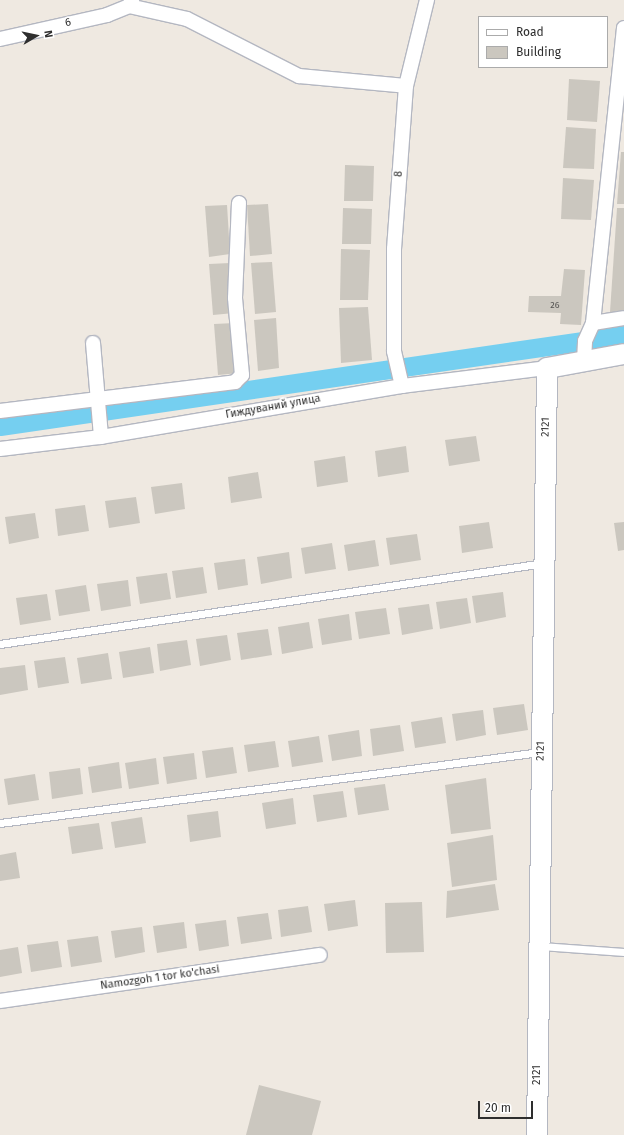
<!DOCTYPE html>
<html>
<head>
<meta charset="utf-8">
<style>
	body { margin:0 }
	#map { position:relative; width:624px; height:1135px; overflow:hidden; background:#efe9e1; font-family:"Fira Sans",sans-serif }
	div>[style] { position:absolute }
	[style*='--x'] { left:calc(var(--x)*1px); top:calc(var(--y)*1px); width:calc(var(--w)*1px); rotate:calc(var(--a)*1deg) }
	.canal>* { height:19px; margin:-9.5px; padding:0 9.5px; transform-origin:9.5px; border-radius:9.5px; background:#75cff0 }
	.building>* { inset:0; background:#cbc7bf }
	.roads { filter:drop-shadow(1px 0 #b4b7c1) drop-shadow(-1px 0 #b4b7c1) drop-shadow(0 1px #b4b7c1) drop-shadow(0 -1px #b4b7c1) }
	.lane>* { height:7px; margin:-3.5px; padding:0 3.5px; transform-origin:3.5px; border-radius:3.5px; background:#fff }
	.street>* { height:14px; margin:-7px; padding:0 7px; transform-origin:7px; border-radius:7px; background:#fff }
	.secondary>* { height:20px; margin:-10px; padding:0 10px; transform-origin:10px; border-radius:10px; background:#fff }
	span { translate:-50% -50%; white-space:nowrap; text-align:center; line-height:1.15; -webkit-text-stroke:3.5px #fff; paint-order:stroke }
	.number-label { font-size:9px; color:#555452 }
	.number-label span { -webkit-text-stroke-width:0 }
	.street-label { font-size:11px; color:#2e2e2e }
	.legend { position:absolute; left:478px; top:16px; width:130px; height:52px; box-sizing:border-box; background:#fff; border:1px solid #ababab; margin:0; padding:5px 7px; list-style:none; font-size:12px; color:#2e2e2e }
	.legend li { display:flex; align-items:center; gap:8px; height:20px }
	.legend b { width:20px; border:1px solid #ababab }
	.north { position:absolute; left:16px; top:16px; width:40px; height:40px; -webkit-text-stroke:3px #fff; paint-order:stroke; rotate:81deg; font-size:11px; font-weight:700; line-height:16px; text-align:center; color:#2e2e2e }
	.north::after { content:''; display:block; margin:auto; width:14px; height:18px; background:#2e2e2e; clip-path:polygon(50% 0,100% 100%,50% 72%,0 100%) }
	.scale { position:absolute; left:478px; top:1101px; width:55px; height:18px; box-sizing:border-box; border:2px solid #2e2e2e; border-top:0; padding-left:5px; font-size:12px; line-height:14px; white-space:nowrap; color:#2e2e2e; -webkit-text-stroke:3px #fff; paint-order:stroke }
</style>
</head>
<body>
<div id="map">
	<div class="canal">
		<i style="--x:0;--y:426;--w:631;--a:-8.3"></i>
	</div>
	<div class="building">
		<i style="clip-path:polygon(569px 79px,600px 81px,597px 122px,567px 120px)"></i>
		<i style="clip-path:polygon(566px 127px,596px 129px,594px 169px,563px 168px)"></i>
		<i style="clip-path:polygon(621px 152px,624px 152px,624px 204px,617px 204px)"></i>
		<i style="clip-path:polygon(345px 165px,374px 166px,373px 201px,344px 201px)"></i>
		<i style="clip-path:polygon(563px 178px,594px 180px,591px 220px,561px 219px)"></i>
		<i style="clip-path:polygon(268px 204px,272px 254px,250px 256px,247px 205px)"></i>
		<i style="clip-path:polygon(227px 205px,230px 254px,209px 257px,205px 206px)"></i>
		<i style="clip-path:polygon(343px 208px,372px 209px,371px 244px,342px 244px)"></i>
		<i style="clip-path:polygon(617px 208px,624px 208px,624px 313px,610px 312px)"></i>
		<i style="clip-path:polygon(341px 249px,370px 250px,368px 300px,340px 300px)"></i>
		<i style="clip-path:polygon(272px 262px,276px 312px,255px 314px,251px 263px)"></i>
		<i style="clip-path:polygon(230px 263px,234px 313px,213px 315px,209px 264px)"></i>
		<i style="clip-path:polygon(564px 269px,585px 270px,581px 325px,560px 324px,561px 313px,528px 312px,529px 296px,561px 296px)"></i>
		<i style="clip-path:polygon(368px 307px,372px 360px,341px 363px,339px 308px)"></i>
		<i style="clip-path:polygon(276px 318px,279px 368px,258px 371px,254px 320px)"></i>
		<i style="clip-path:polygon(235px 323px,239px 373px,218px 375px,214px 324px)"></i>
		<i style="clip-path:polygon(476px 436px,480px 461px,449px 466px,445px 440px)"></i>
		<i style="clip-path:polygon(406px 446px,409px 472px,378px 477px,375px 451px)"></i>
		<i style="clip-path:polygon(345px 456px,348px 482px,317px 487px,314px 461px)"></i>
		<i style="clip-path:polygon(258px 472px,262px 498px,231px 503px,228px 477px)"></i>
		<i style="clip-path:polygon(182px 483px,185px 509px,155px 514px,151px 487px)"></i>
		<i style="clip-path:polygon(136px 497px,140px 523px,109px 528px,105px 501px)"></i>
		<i style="clip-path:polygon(85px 505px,89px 531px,58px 536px,55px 509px)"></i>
		<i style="clip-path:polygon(35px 513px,39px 538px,9px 544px,5px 517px)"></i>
		<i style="clip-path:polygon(489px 522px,493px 548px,462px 553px,459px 526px)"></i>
		<i style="clip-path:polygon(624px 522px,624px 550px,618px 551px,614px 523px)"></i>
		<i style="clip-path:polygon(417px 534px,421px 560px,390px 565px,386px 538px)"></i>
		<i style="clip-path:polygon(375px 540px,379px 566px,348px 571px,344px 545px)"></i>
		<i style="clip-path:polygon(332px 543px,336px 569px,305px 574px,301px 548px)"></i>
		<i style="clip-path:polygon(289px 552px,292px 578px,261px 584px,257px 557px)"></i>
		<i style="clip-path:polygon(245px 559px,248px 585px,218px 590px,214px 563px)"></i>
		<i style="clip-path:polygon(203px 567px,207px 593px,176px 598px,172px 571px)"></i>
		<i style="clip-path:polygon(167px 573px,171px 599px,140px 604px,136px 577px)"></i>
		<i style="clip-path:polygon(128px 580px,131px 606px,101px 611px,97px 584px)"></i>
		<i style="clip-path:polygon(86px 585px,90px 611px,59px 616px,55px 590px)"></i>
		<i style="clip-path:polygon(503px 592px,506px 617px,476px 623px,472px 596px)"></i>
		<i style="clip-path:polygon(47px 594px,51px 620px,20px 625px,16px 598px)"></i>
		<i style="clip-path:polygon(467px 598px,471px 623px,440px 629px,436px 602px)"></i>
		<i style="clip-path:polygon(429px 604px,433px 629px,402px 635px,398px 608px)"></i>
		<i style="clip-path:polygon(386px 608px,390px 634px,359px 639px,355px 612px)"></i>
		<i style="clip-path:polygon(349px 614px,352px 640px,322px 645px,318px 619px)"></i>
		<i style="clip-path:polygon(309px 622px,313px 648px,282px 654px,278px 627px)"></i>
		<i style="clip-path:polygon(268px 629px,272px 655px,241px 660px,237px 633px)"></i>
		<i style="clip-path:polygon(227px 635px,231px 660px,200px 666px,196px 639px)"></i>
		<i style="clip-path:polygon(187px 640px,191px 665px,160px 671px,157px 644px)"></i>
		<i style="clip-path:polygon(150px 647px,154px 673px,123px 678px,119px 652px)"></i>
		<i style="clip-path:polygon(108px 653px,112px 679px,81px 684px,77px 658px)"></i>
		<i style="clip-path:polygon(65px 657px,69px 683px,38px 688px,34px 661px)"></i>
		<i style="clip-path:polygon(25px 665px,28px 690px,0 695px,0 668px)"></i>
		<i style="clip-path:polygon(524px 704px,528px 730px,497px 735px,493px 708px)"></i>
		<i style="clip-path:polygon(483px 710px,486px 735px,456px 741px,452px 714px)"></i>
		<i style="clip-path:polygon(442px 717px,446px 743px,415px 748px,411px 722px)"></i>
		<i style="clip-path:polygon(400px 725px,404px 751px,373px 756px,370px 729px)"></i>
		<i style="clip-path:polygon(359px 730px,362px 756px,332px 761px,328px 735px)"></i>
		<i style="clip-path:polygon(319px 736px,323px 762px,292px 767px,288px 741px)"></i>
		<i style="clip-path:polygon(275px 741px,279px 767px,248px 772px,244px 745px)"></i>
		<i style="clip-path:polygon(233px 747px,237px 773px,206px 778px,202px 751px)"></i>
		<i style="clip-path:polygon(194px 753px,197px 779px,167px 784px,163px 757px)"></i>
		<i style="clip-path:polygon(156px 758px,159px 784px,129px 789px,125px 763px)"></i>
		<i style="clip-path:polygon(119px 762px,122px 788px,92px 793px,88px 767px)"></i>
		<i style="clip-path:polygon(80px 768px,83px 794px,52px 799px,49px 772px)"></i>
		<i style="clip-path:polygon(35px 774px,39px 800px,8px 805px,4px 779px)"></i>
		<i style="clip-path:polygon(486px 778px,491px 829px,451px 834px,445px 785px)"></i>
		<i style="clip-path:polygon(385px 784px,389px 810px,358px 815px,354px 788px)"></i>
		<i style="clip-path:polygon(343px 791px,347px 817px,317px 822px,313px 795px)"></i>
		<i style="clip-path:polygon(293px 798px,296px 824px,266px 829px,262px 803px)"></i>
		<i style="clip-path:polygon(218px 811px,221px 837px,190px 842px,187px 815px)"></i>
		<i style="clip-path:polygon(142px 817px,146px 843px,115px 848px,111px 822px)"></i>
		<i style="clip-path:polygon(99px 823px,103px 849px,72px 854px,68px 827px)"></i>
		<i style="clip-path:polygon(493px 835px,497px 880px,452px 887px,447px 843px)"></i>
		<i style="clip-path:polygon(16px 852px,20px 878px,0 881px,0 855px)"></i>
		<i style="clip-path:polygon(495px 884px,499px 910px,446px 918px,447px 891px)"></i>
		<i style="clip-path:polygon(355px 900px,358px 926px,328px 931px,324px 904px)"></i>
		<i style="clip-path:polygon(422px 902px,424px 952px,386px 953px,385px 903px)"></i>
		<i style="clip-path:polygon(308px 906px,312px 932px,281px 937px,278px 910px)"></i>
		<i style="clip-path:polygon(268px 913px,272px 939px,241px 944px,237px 917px)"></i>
		<i style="clip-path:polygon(226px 920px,229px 946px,199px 951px,195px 924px)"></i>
		<i style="clip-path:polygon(184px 922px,187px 948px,157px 953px,153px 926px)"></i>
		<i style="clip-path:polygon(142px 927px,145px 952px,115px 958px,111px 931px)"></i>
		<i style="clip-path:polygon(98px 936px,102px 962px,71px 967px,67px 940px)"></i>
		<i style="clip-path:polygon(58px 941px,62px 967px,31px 972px,27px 945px)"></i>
		<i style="clip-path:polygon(18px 947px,22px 973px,0 977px,0 950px)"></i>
		<i style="clip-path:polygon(259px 1085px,321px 1101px,312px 1135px,246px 1135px)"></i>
	</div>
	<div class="roads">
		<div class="lane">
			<i style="--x:0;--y:644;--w:550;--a:-8.47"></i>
			<i style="--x:0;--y:823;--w:545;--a:-7.49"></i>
			<i style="--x:541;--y:946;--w:83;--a:4.1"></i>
		</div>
		<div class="street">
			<i style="--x:129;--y:6;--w:59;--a:12.6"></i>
			<i style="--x:187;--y:19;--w:126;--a:27"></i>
			<i style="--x:299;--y:76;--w:107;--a:5.3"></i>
			<i style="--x:624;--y:28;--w:297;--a:96"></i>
			<i style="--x:593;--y:323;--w:31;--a:-9"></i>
			<i style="--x:0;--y:39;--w:110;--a:-12.6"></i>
			<i style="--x:107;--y:15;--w:24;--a:-22"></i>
			<i style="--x:129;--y:6;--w:7;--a:-63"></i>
			<i style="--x:93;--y:343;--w:94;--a:85.1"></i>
			<i style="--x:584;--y:361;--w:20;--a:-87"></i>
			<i style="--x:585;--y:341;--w:20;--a:-66"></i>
			<i style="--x:402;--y:386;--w:36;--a:-103"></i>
			<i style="--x:394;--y:351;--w:102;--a:-90"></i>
			<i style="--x:394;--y:249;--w:163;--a:-85.8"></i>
			<i style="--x:406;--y:86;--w:89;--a:-76.3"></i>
			<i style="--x:0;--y:411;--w:237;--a:-7"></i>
			<i style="--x:235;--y:382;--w:10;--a:-45"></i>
			<i style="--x:242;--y:375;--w:77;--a:-95.2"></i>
			<i style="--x:235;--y:298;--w:95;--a:-87.6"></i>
			<i style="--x:0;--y:449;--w:102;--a:-6.8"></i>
			<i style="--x:101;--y:437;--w:305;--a:-9.6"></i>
			<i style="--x:402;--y:386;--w:146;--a:-7.1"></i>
			<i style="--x:0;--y:1001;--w:323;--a:-8.2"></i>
		</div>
		<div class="secondary">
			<i style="--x:537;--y:1135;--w:767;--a:-89.25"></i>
			<i style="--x:547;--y:368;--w:78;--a:-10.3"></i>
		</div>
	</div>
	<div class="number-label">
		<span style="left:555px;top:305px">26</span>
	</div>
	<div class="street-label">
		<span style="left:68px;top:23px;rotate:-11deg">6</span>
		<span style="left:399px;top:174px;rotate:-86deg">8</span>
		<span style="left:273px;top:407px;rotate:-10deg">Гиждуваний улица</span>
		<span style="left:546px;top:427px;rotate:-89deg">2121</span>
		<span style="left:541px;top:751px;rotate:-89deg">2121</span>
		<span style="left:160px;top:978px;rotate:-8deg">Namozgoh 1 tor ko'chasi</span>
		<span style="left:537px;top:1075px;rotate:-90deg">2121</span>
	</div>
	<ul class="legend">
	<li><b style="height:5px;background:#fff"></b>Road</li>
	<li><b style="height:11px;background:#cbc7bf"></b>Building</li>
	</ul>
	<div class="north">N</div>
	<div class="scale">20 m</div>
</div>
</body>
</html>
